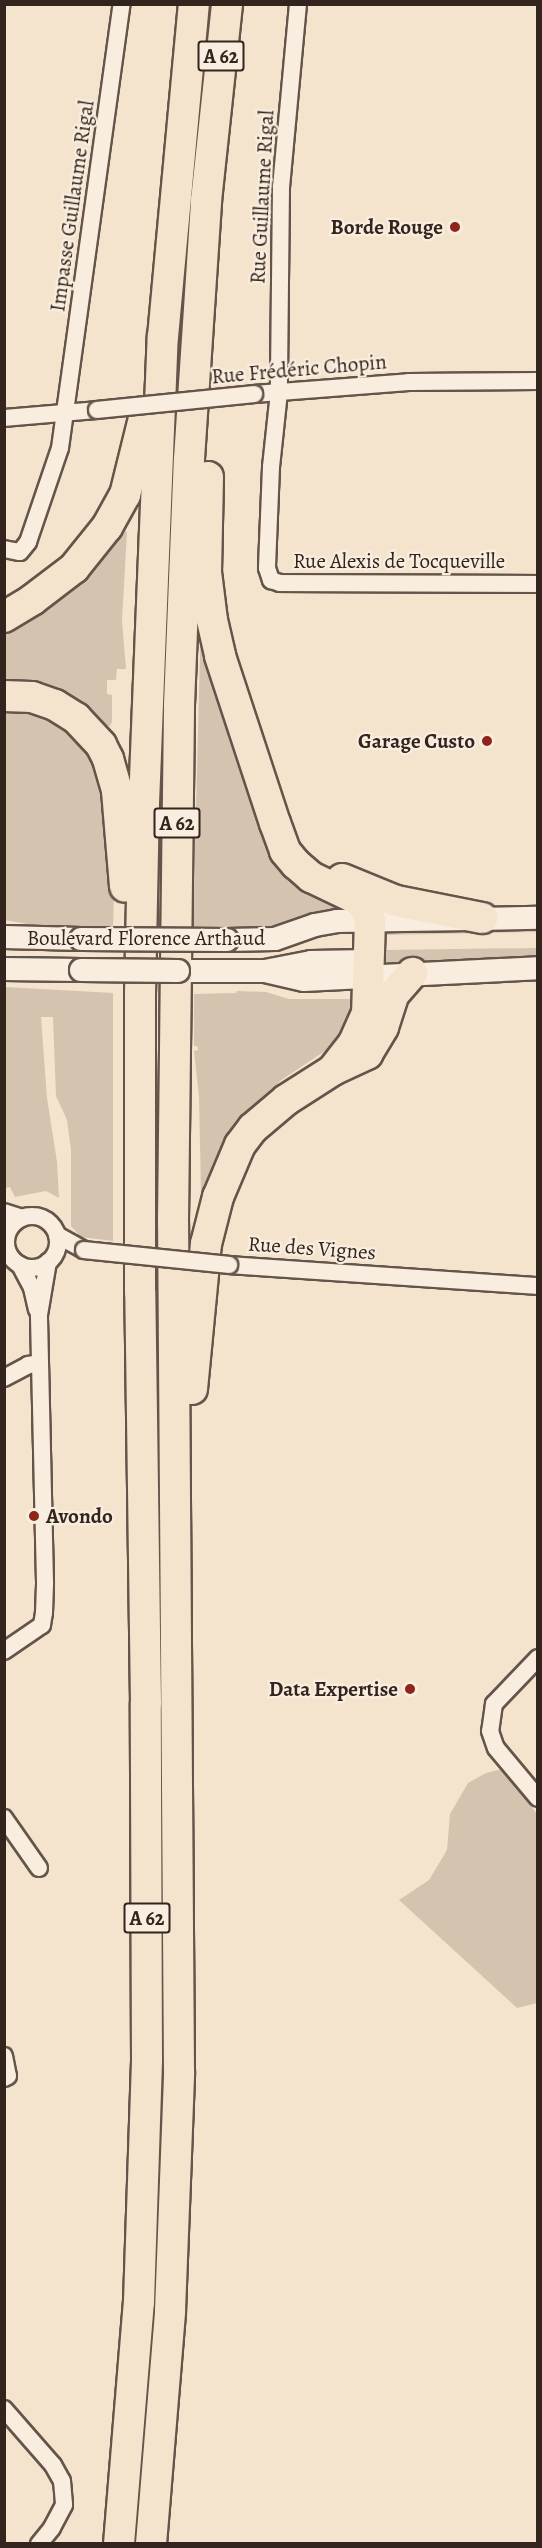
<!DOCTYPE html>
<html>
<head>
<meta charset="utf-8">
<style>
	body { margin:0 }
	#map { position:relative; width:542px; height:2548px; overflow:hidden; background:#f5e4cd; font-family:Alegreya,serif }
	div>[style] { position:absolute }
	[style*='--x'] { left:calc(var(--x)*1px); top:calc(var(--y)*1px); width:calc(var(--w)*1px); rotate:calc(var(--a)*1deg) }
	.green>* { inset:0; background:#d4c3af }
	.roads { filter:drop-shadow(2px 0 #645449) drop-shadow(-2px 0 #645449) drop-shadow(0 2px #645449) drop-shadow(0 -2px #645449) }
	.minor>* { height:16px; margin:-8px; padding:0 8px; transform-origin:8px; border-radius:8px; background:#f8edde }
	.minor>.ring { margin:-8px; padding:0; box-sizing:content-box; background:none; border:16px solid #f8edde; border-radius:50% }
	.secondary>* { height:22px; margin:-11px; padding:0 11px; transform-origin:11px; border-radius:11px; background:#f8edde }
	.motorway>* { height:30px; margin:-15px; padding:0 15px; transform-origin:15px; border-radius:15px; background:#f5e4cd }
	.bridges { filter:drop-shadow(2px 0 #645449) drop-shadow(-2px 0 #645449) drop-shadow(0 2px #645449) drop-shadow(0 -2px #645449) }
	.minor-bridge>* { height:16px; margin:-8px; padding:0 8px; transform-origin:8px; border-radius:8px; background:#f8edde }
	.secondary-bridge>* { height:22px; margin:-11px; padding:0 11px; transform-origin:11px; border-radius:11px; background:#f8edde }
	.dots>* { width:16px; height:16px; translate:-50% -50%; box-sizing:border-box; border:3px solid #f8edde; border-radius:50% }
	span { translate:-50% -50%; white-space:nowrap; text-align:center; line-height:1.15; -webkit-text-stroke:4.5px #f8edde; paint-order:stroke }
	.shield-label span { padding:2px 4px; background:#f8edde; border:2px solid; border-radius:4px; -webkit-text-stroke-width:0 }
	.shield-label { font-size:20px; color:#33241d; font-weight:700 }
	.street-label { font-size:21px; color:#33241d }
	.poi-label { font-size:21px; color:#33241d; font-weight:700 }
	.right { translate:-100% -50%; text-align:right }
	.left { translate:0 -50%; text-align:left }
	.frame { position:absolute; inset:0; border:6px solid #33241d; pointer-events:none }
</style>
</head>
<body>
<div id="map">
	<div class="green">
		<i style="clip-path:polygon(122px 529px,127px 532px,122px 621px,126px 669px,117px 669px,116px 680px,107px 680px,107px 694px,112px 695px,112px 722px,110px 726px,104px 726px,88px 711px,5px 683px,4px 632px,24px 621px)"></i>
		<i style="clip-path:polygon(201px 616px,269px 837px,355px 910px,269px 931px,193px 927px)"></i>
		<i style="clip-path:polygon(4px 710px,23px 710px,48px 716px,63px 726px,88px 753px,94px 764px,100px 777px,115px 861px,113px 927px,50px 928px,5px 920px)"></i>
		<i style="clip-path:polygon(538px 924px,537px 932px,384px 935px,385px 927px)"></i>
		<i style="clip-path:polygon(537px 948px,537px 960px,385px 965px,384px 962px,384px 950px)"></i>
		<i style="clip-path:polygon(5px 987px,113px 993px,113px 1241px,81px 1237px,71px 1226px,71px 1150px,67px 1120px,56px 1096px,53px 1017px,41px 1017px,47px 1098px,57px 1162px,59px 1198px,46px 1191px,15px 1197px,10px 1187px,5px 1188px)"></i>
		<i style="clip-path:polygon(237px 991px,266px 992px,289px 999px,360px 999px,337px 1043px,280px 1081px,247px 1117px,205px 1191px,201px 1192px,199px 1097px,194px 1051px,198px 1050px,197px 1046px,194px 1046px,194px 994px,236px 993px)"></i>
		<i style="clip-path:polygon(502px 1769px,537px 1814px,537px 2003px,517px 2008px,399px 1900px,429px 1880px,447px 1850px,450px 1814px,468px 1783px,486px 1773px)"></i>
	</div>
	<div class="roads">
		<div class="minor">
			<i style="--x:298;--y:4;--w:184;--a:95.3"></i>
			<i style="--x:281;--y:187;--w:205;--a:90.6"></i>
			<i style="--x:279;--y:392;--w:75;--a:96.1"></i>
			<i style="--x:271;--y:467;--w:101;--a:92.3"></i>
			<i style="--x:267;--y:568;--w:13;--a:72"></i>
			<i style="--x:271;--y:580;--w:9;--a:18"></i>
			<i style="--x:280;--y:583;--w:258;--a:0.2"></i>
			<i style="--x:254;--y:394;--w:155;--a:-4.4"></i>
			<i style="--x:409;--y:382;--w:129;--a:-0.4"></i>
			<i style="--x:4;--y:418;--w:93;--a:-4.9"></i>
			<i style="--x:4;--y:549;--w:16;--a:11"></i>
			<i style="--x:20;--y:552;--w:13;--a:-51"></i>
			<i style="--x:28;--y:542;--w:99;--a:-71.2"></i>
			<i style="--x:60;--y:448;--w:448;--a:-82.1"></i>
			<i style="--x:4;--y:1212;--w:19;--a:18"></i>
			<i class="ring" style="left:6px;top:1216px;width:36px;height:36px"></i>
			<i style="--x:57;--y:1235;--w:31;--a:29"></i>
			<i style="--x:20;--y:1265;--w:26;--a:62"></i>
			<i style="--x:32;--y:1288;--w:22;--a:77"></i>
			<i style="--x:229;--y:1265;--w:310;--a:3.9"></i>
			<i style="--x:4;--y:1378;--w:27;--a:-28"></i>
			<i style="--x:28;--y:1365;--w:12;--a:-9"></i>
			<i style="--x:4;--y:1651;--w:46;--a:-34.4"></i>
			<i style="--x:42;--y:1625;--w:12;--a:-81"></i>
			<i style="--x:44;--y:1613;--w:31;--a:-88"></i>
			<i style="--x:45;--y:1582;--w:267;--a:-91.3"></i>
			<i style="--x:39;--y:1315;--w:54;--a:-80.4"></i>
			<i style="--x:538;--y:1658;--w:64;--a:133.7"></i>
			<i style="--x:494;--y:1704;--w:27;--a:98"></i>
			<i style="--x:490;--y:1731;--w:18;--a:71"></i>
			<i style="--x:496;--y:1748;--w:65;--a:50"></i>
			<i style="--x:4;--y:1818;--w:61;--a:55"></i>
			<i style="--x:4;--y:2056;--w:20;--a:79"></i>
			<i style="--x:8;--y:2076;--w:4;--a:153"></i>
			<i style="--x:4;--y:2409;--w:74;--a:48.8"></i>
			<i style="--x:53;--y:2465;--w:18;--a:61"></i>
			<i style="--x:62;--y:2481;--w:24;--a:85"></i>
			<i style="--x:64;--y:2505;--w:26;--a:118"></i>
			<i style="--x:52;--y:2528;--w:21;--a:129"></i>
		</div>
		<div class="secondary">
			<i style="--x:4;--y:937;--w:77;--a:1.5"></i>
			<i style="--x:227;--y:940;--w:48;--a:-1.2"></i>
			<i style="--x:275;--y:939;--w:42;--a:-19.3"></i>
			<i style="--x:315;--y:925;--w:22;--a:-10"></i>
			<i style="--x:337;--y:921;--w:201;--a:-0.9"></i>
			<i style="--x:4;--y:969;--w:77;--a:0.7"></i>
			<i style="--x:178;--y:971;--w:87;--a:0"></i>
			<i style="--x:265;--y:971;--w:47;--a:-11.1"></i>
			<i style="--x:311;--y:962;--w:59;--a:-1"></i>
			<i style="--x:265;--y:971;--w:40;--a:13"></i>
			<i style="--x:304;--y:980;--w:234;--a:-2.9"></i>
		</div>
		<div class="motorway">
			<i style="--x:208;--y:477;--w:95;--a:91.2"></i>
			<i style="--x:206;--y:572;--w:48;--a:82.9"></i>
			<i style="--x:212;--y:620;--w:37;--a:77"></i>
			<i style="--x:220;--y:656;--w:176;--a:71.8"></i>
			<i style="--x:275;--y:823;--w:30;--a:70"></i>
			<i style="--x:285;--y:851;--w:17;--a:50"></i>
			<i style="--x:296;--y:864;--w:20;--a:41"></i>
			<i style="--x:311;--y:877;--w:51;--a:25.6"></i>
			<i style="--x:357;--y:899;--w:8;--a:40"></i>
			<i style="--x:363;--y:904;--w:17;--a:66"></i>
			<i style="--x:370;--y:920;--w:93;--a:91.8"></i>
			<i style="--x:367;--y:1013;--w:34;--a:114"></i>
			<i style="--x:353;--y:1044;--w:33;--a:128"></i>
			<i style="--x:4;--y:617;--w:33;--a:-31"></i>
			<i style="--x:32;--y:600;--w:53;--a:-37.3"></i>
			<i style="--x:74;--y:568;--w:53;--a:-51.2"></i>
			<i style="--x:107;--y:527;--w:37;--a:-61"></i>
			<i style="--x:125;--y:495;--w:83;--a:-76.1"></i>
			<i style="--x:4;--y:696;--w:28;--a:2"></i>
			<i style="--x:32;--y:697;--w:24;--a:19"></i>
			<i style="--x:55;--y:705;--w:25;--a:32"></i>
			<i style="--x:76;--y:718;--w:37;--a:47"></i>
			<i style="--x:101;--y:745;--w:16;--a:63"></i>
			<i style="--x:108;--y:759;--w:33;--a:74"></i>
			<i style="--x:117;--y:791;--w:96;--a:85.2"></i>
			<i style="--x:342;--y:879;--w:58;--a:22.2"></i>
			<i style="--x:396;--y:901;--w:88;--a:11.2"></i>
			<i style="--x:192;--y:1389;--w:146;--a:-84.5"></i>
			<i style="--x:206;--y:1244;--w:49;--a:-75.7"></i>
			<i style="--x:218;--y:1197;--w:56;--a:-67.1"></i>
			<i style="--x:240;--y:1145;--w:21;--a:-53"></i>
			<i style="--x:253;--y:1128;--w:43;--a:-40.3"></i>
			<i style="--x:286;--y:1100;--w:56;--a:-32.6"></i>
			<i style="--x:333;--y:1070;--w:38;--a:-25"></i>
			<i style="--x:367;--y:1054;--w:31;--a:-59"></i>
			<i style="--x:383;--y:1027;--w:35;--a:-72"></i>
			<i style="--x:394;--y:994;--w:28;--a:-49"></i>
			<i style="--x:119;--y:2544;--w:243;--a:-85.3"></i>
			<i style="--x:139;--y:2302;--w:243;--a:-88.1"></i>
			<i style="--x:147;--y:2059;--w:356;--a:-90.2"></i>
			<i style="--x:146;--y:1703;--w:411;--a:-90.8"></i>
			<i style="--x:140;--y:1292;--w:298;--a:-90"></i>
			<i style="--x:140;--y:994;--w:191;--a:-88.8"></i>
			<i style="--x:144;--y:803;--w:466;--a:-87.7"></i>
			<i style="--x:163;--y:337;--w:334;--a:-84.7"></i>
			<i style="--x:151;--y:2544;--w:234;--a:-85.3"></i>
			<i style="--x:170;--y:2311;--w:239;--a:-87.8"></i>
			<i style="--x:179;--y:2072;--w:851;--a:-90.4"></i>
			<i style="--x:173;--y:1221;--w:516;--a:-89.33"></i>
			<i style="--x:179;--y:705;--w:246;--a:-87.7"></i>
			<i style="--x:189;--y:459;--w:259;--a:-86.2"></i>
			<i style="--x:206;--y:201;--w:198;--a:-83.9"></i>
		</div>
	</div>
	<div class="bridges">
		<div class="minor-bridge">
			<i style="--x:97;--y:410;--w:158;--a:-5.8"></i>
			<i style="--x:84;--y:1250;--w:146;--a:5.9"></i>
		</div>
		<div class="secondary-bridge">
			<i style="--x:81;--y:939;--w:146;--a:0.4"></i>
			<i style="--x:81;--y:970;--w:97;--a:0.6"></i>
		</div>
	</div>
	<div class="dots">
		<i style="left:455px;top:227px;background:#8f2418"></i>
		<i style="left:487px;top:741px;background:#8f2418"></i>
		<i style="left:34px;top:1516px;background:#8f2418"></i>
		<i style="left:410px;top:1689px;background:#8f2418"></i>
	</div>
	<div class="shield-label">
		<span style="left:221px;top:56px">A 62</span>
		<span style="left:177px;top:823px">A 62</span>
		<span style="left:147px;top:1918px">A 62</span>
	</div>
	<div class="street-label">
		<span style="left:262px;top:197px;rotate:-87deg">Rue Guillaume Rigal</span>
		<span style="left:72px;top:206px;rotate:-82deg">Impasse Guillaume Rigal</span>
		<span style="left:299px;top:369px;rotate:-5deg">Rue Frédéric Chopin</span>
		<span style="left:399px;top:561px">Rue Alexis de Tocqueville</span>
		<span style="left:146px;top:938px">Boulevard Florence Arthaud</span>
		<span style="left:312px;top:1248px;rotate:4deg">Rue des Vignes</span>
	</div>
	<div class="poi-label">
		<span class="right" style="left:443px;top:227px">Borde Rouge</span>
		<span class="right" style="left:475px;top:741px">Garage Custo</span>
		<span class="left" style="left:46px;top:1516px">Avondo</span>
		<span class="right" style="left:398px;top:1689px">Data Expertise</span>
	</div>
	<div class="frame"></div>
</div>
</body>
</html>
